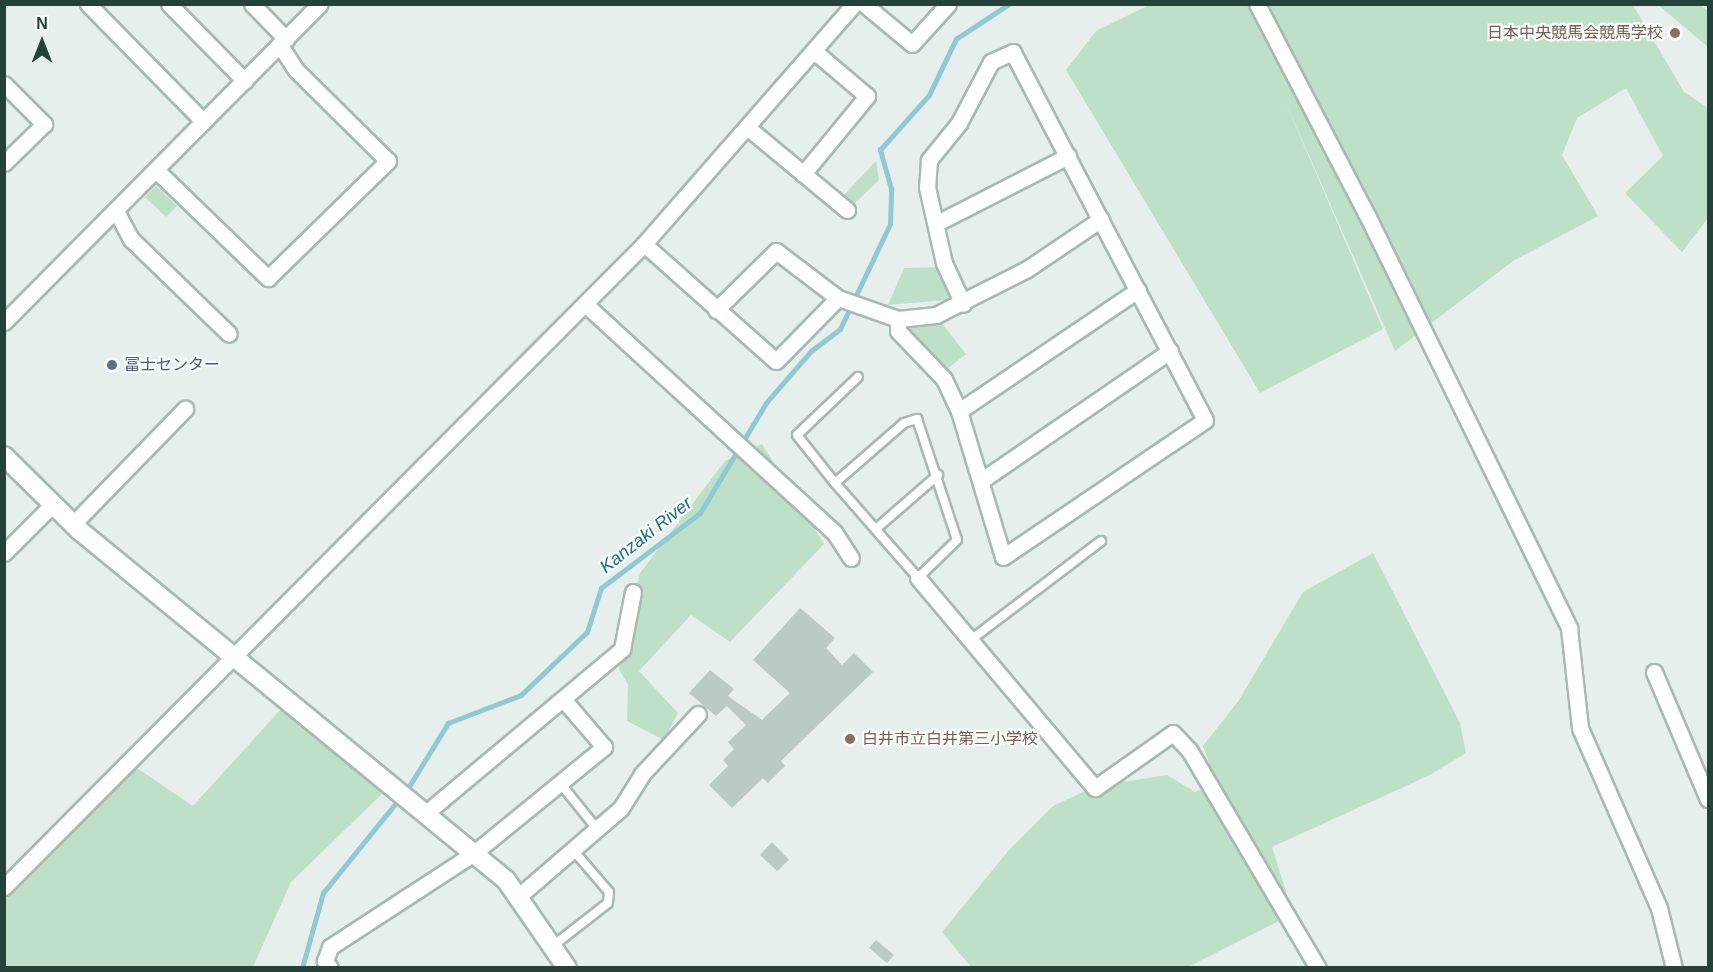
<!DOCTYPE html>
<html>
<head>
<meta charset="utf-8">
<style>
	body { margin:0 }
	#map { position:relative; width:1713px; height:972px; overflow:hidden; background:#e6efeb; font-family:Helvetica,"Noto Sans JP",sans-serif }
	div>[style] { position:absolute }
	[style*='--x'] { left:calc(var(--x)*1px); top:calc(var(--y)*1px); width:calc(var(--w)*1px); rotate:calc(var(--a)*1deg) }
	.green>* { inset:0; background:#bfe0c8 }
	.stream>* { height:4.5px; margin:-2.25px; padding:0 2.25px; transform-origin:2.25px; border-radius:2.25px; background:#8ec9d4 }
	.building>* { inset:0; background:#bbcac4 }
	.roads { filter:drop-shadow(2px 0 #a8b8b2) drop-shadow(-2px 0 #a8b8b2) drop-shadow(0 2px #a8b8b2) drop-shadow(0 -2px #a8b8b2) }
	.lane>* { height:8px; margin:-4px; padding:0 4px; transform-origin:4px; border-radius:4px; background:#fff }
	.street>* { height:15px; margin:-7.5px; padding:0 7.5px; transform-origin:7.5px; border-radius:7.5px; background:#fff }
	.secondary>* { height:18px; margin:-9px; padding:0 9px; transform-origin:9px; border-radius:9px; background:#fff }
	.dots>* { width:16px; height:16px; translate:-50% -50%; box-sizing:border-box; border:3px solid #f7fbf9; border-radius:50% }
	span { translate:-50% -50%; white-space:nowrap; text-align:center; line-height:1.15; -webkit-text-stroke:4.5px #f7fbf9; paint-order:stroke }
	.education-label { font-size:16px; color:#785e54 }
	.right { translate:-100% -50%; text-align:right }
	.left { translate:0 -50%; text-align:left }
	.service-label { font-size:16px; color:#4e5e75 }
	.water-label { font-size:18px; color:#1c6f80; font-style:italic }
	.frame { position:absolute; inset:0; border:6px solid #24423a; pointer-events:none }
	.north { position:absolute; left:12px; top:12px; width:60px; height:60px; -webkit-text-stroke:4px #f7fbf9; paint-order:stroke; rotate:0deg; font-size:16px; font-weight:700; line-height:24px; text-align:center; color:#24423a }
	.north::after { content:''; display:block; margin:auto; width:21px; height:27px; background:#24423a; clip-path:polygon(50% 0,100% 100%,50% 72%,0 100%) }
</style>
</head>
<body>
<div id="map">
	<div class="green">
		<i style="clip-path:polygon(1149px 5px,1633px 5px,1684px 92px,1708px 108px,1708px 218px,1682px 252px,1625px 193px,1663px 156px,1626px 88px,1577px 118px,1562px 155px,1598px 216px,1513px 261px,1395px 351px,1281px 92px,1383px 329px,1260px 393px,1066px 70px,1096px 31px)"></i>
		<i style="clip-path:polygon(1658px 5px,1700px 5px,1708px 11px,1708px 47px)"></i>
		<i style="clip-path:polygon(876px 161px,879px 180px,854px 204px,843px 196px)"></i>
		<i style="clip-path:polygon(156px 186px,177px 206px,166px 217px,145px 197px)"></i>
		<i style="clip-path:polygon(939px 267px,952px 295px,946px 300px,888px 305px,904px 268px)"></i>
		<i style="clip-path:polygon(939px 320px,966px 354px,947px 369px,907px 327px)"></i>
		<i style="clip-path:polygon(762px 444px,824px 544px,730px 642px,691px 615px,639px 671px,678px 713px,664px 740px,627px 721px,628px 685px,619px 669px,640px 573px,725px 461px)"></i>
		<i style="clip-path:polygon(1373px 553px,1460px 723px,1466px 753px,1430px 775px,1272px 847px,1293px 914px,1186px 968px,971px 967px,942px 932px,1009px 850px,1053px 806px,1096px 786px,1167px 775px,1195px 792px,1216px 783px,1203px 746px,1239px 700px,1303px 592px)"></i>
		<i style="clip-path:polygon(282px 708px,384px 792px,291px 882px,253px 967px,5px 968px,5px 895px,134px 766px,193px 806px)"></i>
	</div>
	<div class="stream">
		<i style="--x:405;--y:793;--w:82;--a:-58.4"></i>
		<i style="--x:448;--y:723;--w:78;--a:-21"></i>
		<i style="--x:521;--y:695;--w:91;--a:-43.7"></i>
		<i style="--x:587;--y:632;--w:46;--a:-72.3"></i>
		<i style="--x:601;--y:588;--w:124;--a:-37.1"></i>
		<i style="--x:700;--y:513;--w:128;--a:-59"></i>
		<i style="--x:766;--y:403;--w:69;--a:-49.1"></i>
		<i style="--x:811;--y:351;--w:36;--a:-37"></i>
		<i style="--x:840;--y:329;--w:116;--a:-64.5"></i>
		<i style="--x:890;--y:224;--w:35;--a:-88"></i>
		<i style="--x:891;--y:189;--w:41;--a:-105.8"></i>
		<i style="--x:880;--y:150;--w:74;--a:-48.3"></i>
		<i style="--x:929;--y:95;--w:62;--a:-64.3"></i>
		<i style="--x:956;--y:39;--w:64;--a:-33.4"></i>
		<i style="--x:302;--y:968;--w:78;--a:-74.4"></i>
		<i style="--x:323;--y:893;--w:121;--a:-51"></i>
	</div>
	<div class="building">
		<i style="clip-path:polygon(800px 608px,835px 638px,826px 648px,842px 665px,854px 653px,873px 672px,781px 761px,785px 766px,768px 783px,763px 778px,732px 808px,709px 785px,728px 766px,723px 760px,734px 749px,728px 742px,746px 725px,727px 706px,716px 716px,689px 693px,710px 670px,734px 689px,728px 696px,762px 720px,790px 693px,753px 660px)"></i>
		<i style="clip-path:polygon(772px 842px,789px 860px,777px 871px,760px 855px)"></i>
		<i style="clip-path:polygon(876px 940px,894px 955px,887px 963px,869px 948px)"></i>
	</div>
	<div class="roads">
		<div class="lane">
			<i style="--x:835;--y:483;--w:91;--a:-41"></i>
			<i style="--x:904;--y:423;--w:14;--a:-17"></i>
			<i style="--x:917;--y:419;--w:127;--a:71.7"></i>
			<i style="--x:957;--y:540;--w:54;--a:135.7"></i>
			<i style="--x:918;--y:578;--w:126;--a:-131.1"></i>
			<i style="--x:835;--y:483;--w:61;--a:-128.4"></i>
			<i style="--x:797;--y:435;--w:84;--a:-43.6"></i>
			<i style="--x:877;--y:528;--w:81;--a:-41"></i>
			<i style="--x:972;--y:639;--w:162;--a:-37.2"></i>
			<i style="--x:560;--y:783;--w:59;--a:51.2"></i>
			<i style="--x:554;--y:945;--w:68;--a:-37.9"></i>
			<i style="--x:608;--y:903;--w:11;--a:-85"></i>
			<i style="--x:609;--y:892;--w:55;--a:-130.6"></i>
		</div>
		<div class="street">
			<i style="--x:88;--y:4;--w:165;--a:45.5"></i>
			<i style="--x:169;--y:4;--w:108;--a:45.4"></i>
			<i style="--x:252;--y:4;--w:49;--a:45.8"></i>
			<i style="--x:864;--y:4;--w:62;--a:39.8"></i>
			<i style="--x:912;--y:44;--w:54;--a:-48"></i>
			<i style="--x:1257;--y:4;--w:238;--a:62.5"></i>
			<i style="--x:1367;--y:215;--w:460;--a:63.9"></i>
			<i style="--x:1569;--y:628;--w:101;--a:83.7"></i>
			<i style="--x:1580;--y:728;--w:197;--a:66.3"></i>
			<i style="--x:1659;--y:908;--w:62;--a:76"></i>
			<i style="--x:4;--y:84;--w:57;--a:45"></i>
			<i style="--x:44;--y:124;--w:56;--a:135.7"></i>
			<i style="--x:747;--y:127;--w:130;--a:39.7"></i>
			<i style="--x:156;--y:170;--w:156;--a:44"></i>
			<i style="--x:268;--y:278;--w:168;--a:-44.3"></i>
			<i style="--x:388;--y:161;--w:129;--a:-135.3"></i>
			<i style="--x:296;--y:70;--w:30;--a:-123"></i>
			<i style="--x:803;--y:174;--w:101;--a:-50.6"></i>
			<i style="--x:867;--y:96;--w:70;--a:-139.7"></i>
			<i style="--x:116;--y:211;--w:32;--a:62"></i>
			<i style="--x:131;--y:239;--w:136;--a:44.1"></i>
			<i style="--x:939;--y:222;--w:145;--a:-27.1"></i>
			<i style="--x:644;--y:244;--w:176;--a:41.6"></i>
			<i style="--x:776;--y:361;--w:88;--a:-45.5"></i>
			<i style="--x:838;--y:298;--w:64;--a:19.3"></i>
			<i style="--x:898;--y:319;--w:38;--a:-6"></i>
			<i style="--x:936;--y:315;--w:102;--a:-26.8"></i>
			<i style="--x:1027;--y:269;--w:89;--a:-34"></i>
			<i style="--x:585;--y:304;--w:338;--a:42.5"></i>
			<i style="--x:834;--y:532;--w:31;--a:57"></i>
			<i style="--x:716;--y:310;--w:84;--a:-44.5"></i>
			<i style="--x:776;--y:251;--w:78;--a:37.2"></i>
			<i style="--x:898;--y:319;--w:12;--a:90"></i>
			<i style="--x:898;--y:331;--w:66;--a:46.2"></i>
			<i style="--x:944;--y:379;--w:35;--a:65"></i>
			<i style="--x:959;--y:411;--w:152;--a:73.2"></i>
			<i style="--x:1003;--y:557;--w:244;--a:-34.1"></i>
			<i style="--x:1205;--y:420;--w:415;--a:-117.6"></i>
			<i style="--x:1013;--y:52;--w:24;--a:156"></i>
			<i style="--x:991;--y:62;--w:69;--a:117.7"></i>
			<i style="--x:959;--y:123;--w:48;--a:129"></i>
			<i style="--x:929;--y:160;--w:27;--a:94"></i>
			<i style="--x:927;--y:187;--w:78;--a:77.4"></i>
			<i style="--x:944;--y:263;--w:45;--a:65.1"></i>
			<i style="--x:4;--y:322;--w:448;--a:-45.2"></i>
			<i style="--x:959;--y:411;--w:216;--a:-34.1"></i>
			<i style="--x:982;--y:480;--w:228;--a:-34.5"></i>
			<i style="--x:73;--y:524;--w:161;--a:-45.8"></i>
			<i style="--x:4;--y:553;--w:69;--a:-45"></i>
			<i style="--x:918;--y:578;--w:275;--a:49.9"></i>
			<i style="--x:1095;--y:788;--w:95;--a:-35.2"></i>
			<i style="--x:1173;--y:733;--w:23;--a:47"></i>
			<i style="--x:1189;--y:750;--w:253;--a:59.4"></i>
			<i style="--x:1654;--y:672;--w:138;--a:67"></i>
			<i style="--x:426;--y:813;--w:256;--a:-39.9"></i>
			<i style="--x:622;--y:649;--w:58;--a:-79.1"></i>
			<i style="--x:4;--y:887;--w:907;--a:-45.13"></i>
			<i style="--x:644;--y:244;--w:319;--a:-48.8"></i>
			<i style="--x:520;--y:895;--w:133;--a:-40.7"></i>
			<i style="--x:621;--y:808;--w:40;--a:-58"></i>
			<i style="--x:642;--y:774;--w:82;--a:-47"></i>
			<i style="--x:330;--y:968;--w:9;--a:-126"></i>
			<i style="--x:325;--y:961;--w:15;--a:-70"></i>
			<i style="--x:330;--y:947;--w:172;--a:-33.1"></i>
			<i style="--x:474;--y:853;--w:168;--a:-39.2"></i>
			<i style="--x:604;--y:747;--w:63;--a:-130.5"></i>
		</div>
		<div class="secondary">
			<i style="--x:4;--y:456;--w:105;--a:44.6"></i>
			<i style="--x:79;--y:530;--w:552;--a:39.34"></i>
			<i style="--x:506;--y:880;--w:107;--a:55.3"></i>
		</div>
	</div>
	<div class="dots">
		<i style="left:1675px;top:33px;background:#8d6e63"></i>
		<i style="left:112px;top:365px;background:#5c6f8a"></i>
		<i style="left:850px;top:739px;background:#8d6e63"></i>
	</div>
	<div class="education-label">
		<span class="right" style="left:1663px;top:33px">日本中央競馬会競馬学校</span>
		<span class="left" style="left:862px;top:739px">白井市立白井第三小学校</span>
	</div>
	<div class="service-label">
		<span class="left" style="left:124px;top:365px">冨士センター</span>
	</div>
	<div class="water-label">
		<span style="left:646px;top:535px;rotate:-38deg">Kanzaki River</span>
	</div>
	<div class="frame"></div>
	<div class="north">N</div>
</div>
</body>
</html>
